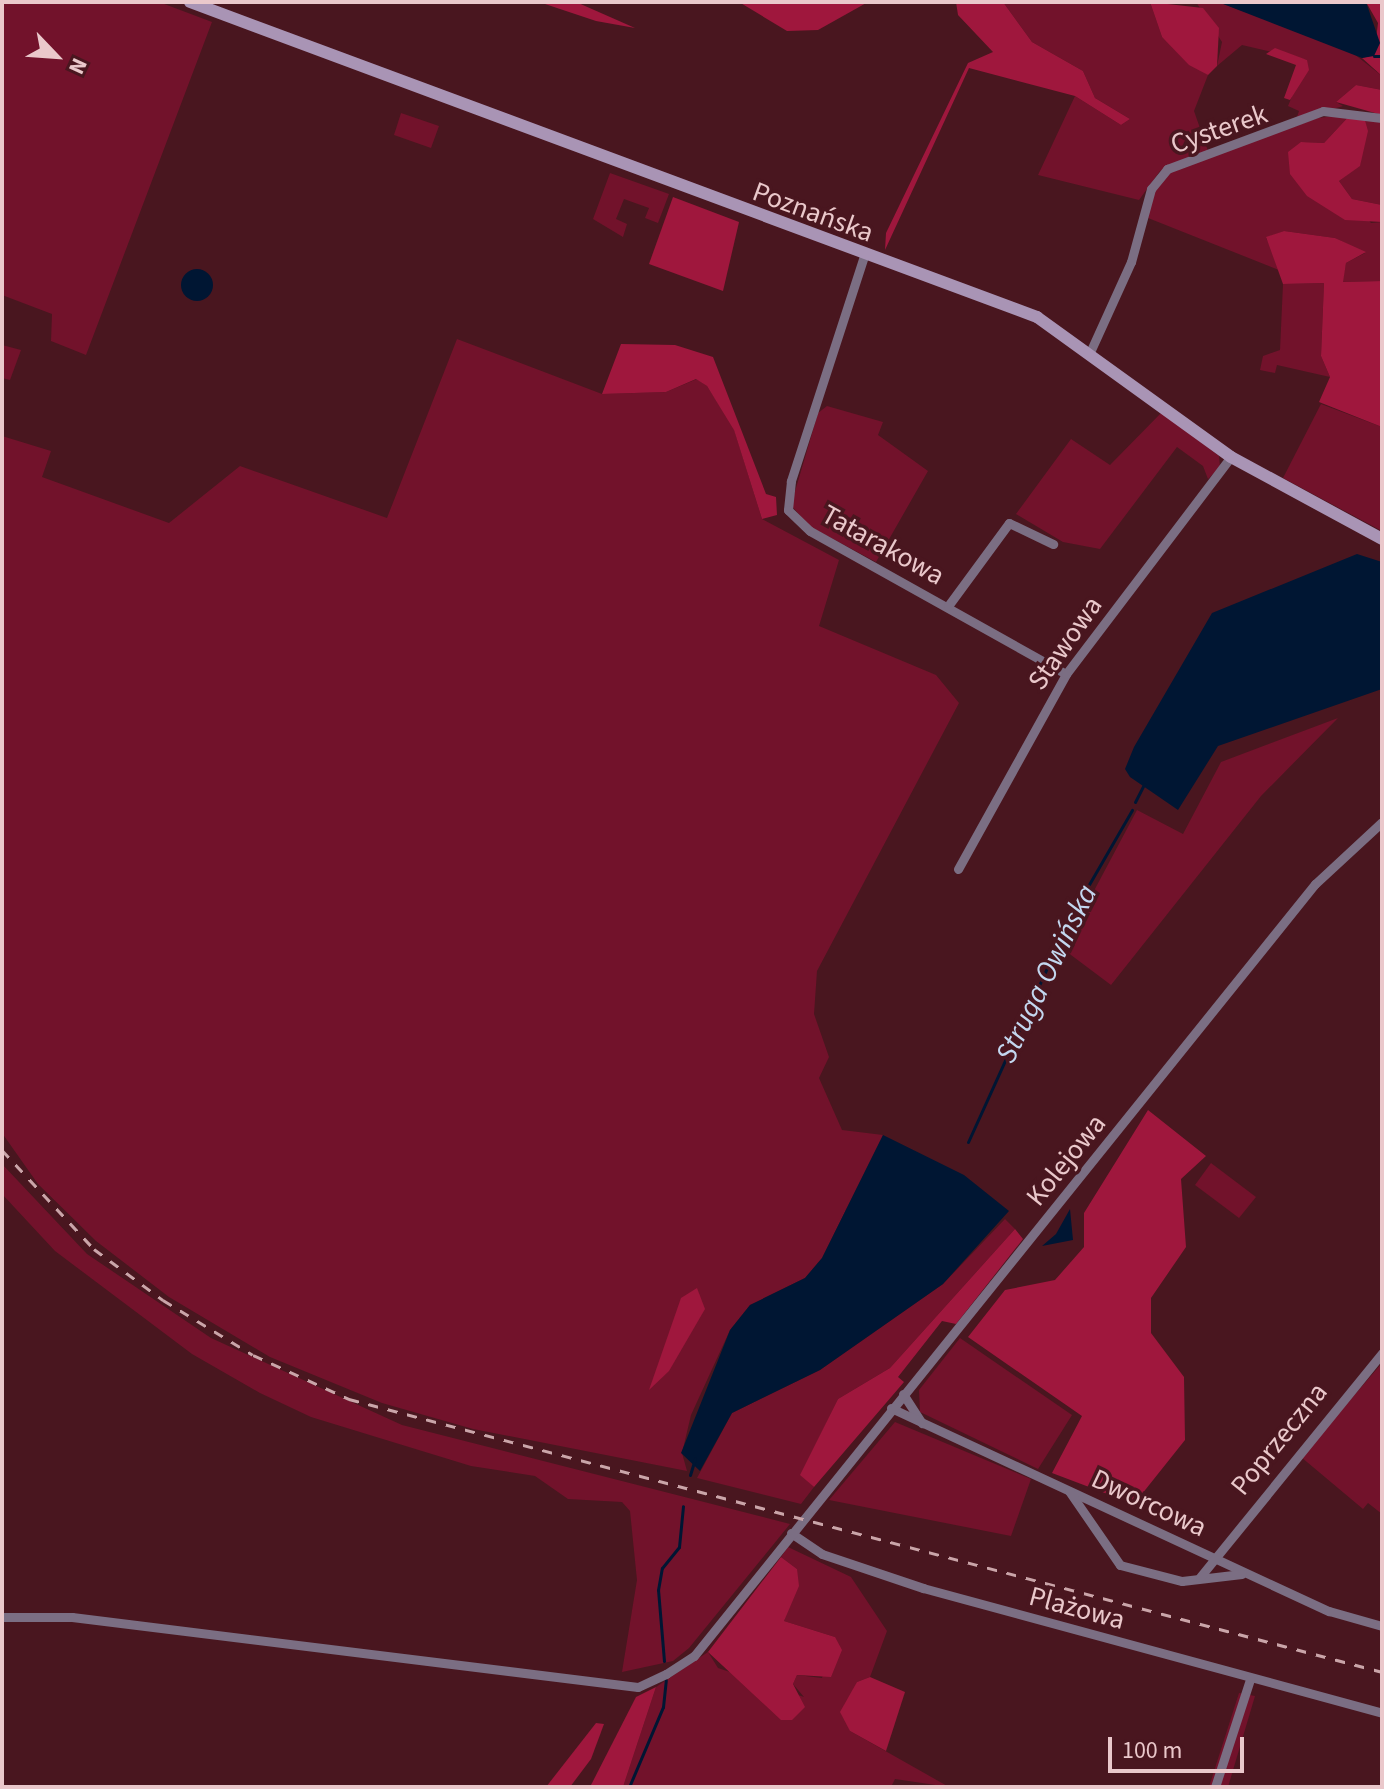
<!DOCTYPE html>
<html>
<head>
<meta charset="utf-8">
<style>
	body { margin:0 }
	#map { position:relative; width:1384px; height:1789px; overflow:hidden; background:#49161f; font-family:"Source Sans 3",sans-serif }
	div>[style] { position:absolute }
	[style*='--x'] { left:calc(var(--x)*1px); top:calc(var(--y)*1px); width:calc(var(--w)*1px); rotate:calc(var(--a)*1deg) }
	.green>* { inset:0; background:#72122b }
	.forest>* { inset:0; background:#9f173d }
	.water>* { inset:0; background:#001633 }
	.round { border-radius:50% }
	.stream>* { height:3px; margin:-1.5px; padding:0 1.5px; transform-origin:1.5px; border-radius:1.5px; background:#001633 }
	.street>* { height:9px; margin:-4.5px; padding:0 4.5px; transform-origin:4.5px; border-radius:4.5px; background:#7b6e83 }
	.secondary>* { height:12px; margin:-6px; padding:0 6px; transform-origin:6px; border-radius:6px; background:#a994b5 }
	.rail>* { height:3px; margin-top:-1.5px; transform-origin:0; background:repeating-linear-gradient(90deg,#caa5a9 0 10px,transparent 0 20px) }
	span { translate:-50% -50%; white-space:nowrap; text-align:center; line-height:1.15; -webkit-text-stroke:7px #49161f; paint-order:stroke }
	.street-label { font-size:28px; color:#eac8cb }
	.water-label { font-size:30px; color:#c3d7ef; font-style:italic }
	.frame { position:absolute; inset:0; border:4px solid #eac8cb; pointer-events:none }
	.north { position:absolute; left:16px; top:16px; width:80px; height:80px; -webkit-text-stroke:6px #49161f; paint-order:stroke; rotate:115deg; font-size:22px; font-weight:700; line-height:32px; text-align:center; color:#eac8cb }
	.north::after { content:''; display:block; margin:auto; width:28px; height:36px; background:#eac8cb; clip-path:polygon(50% 0,100% 100%,50% 72%,0 100%) }
	.scale { position:absolute; left:1108px; top:1737px; width:136px; height:36px; box-sizing:border-box; border:4px solid #eac8cb; border-top:0; padding-left:10px; font-size:24px; line-height:28px; white-space:nowrap; color:#eac8cb; -webkit-text-stroke:6px #49161f; paint-order:stroke }
</style>
</head>
<body>
<div id="map">
	<div class="green">
		<i style="clip-path:polygon(2px 2px,159px 2px,212px 22px,86px 355px,51px 341px,52px 314px,2px 295px)"></i>
		<i style="clip-path:polygon(1003px 2px,1150px 2px,1162px 37px,1208px 75px,1194px 111px,1208px 151px,1160px 171px,1139px 200px,1038px 175px,1075px 96px,1121px 125px,1130px 119px,1095px 98px,1083px 71px,1032px 42px)"></i>
		<i style="clip-path:polygon(1196px 2px,1218px 2px,1349px 50px,1382px 76px,1382px 90px,1356px 85px,1336px 102px,1343px 106px,1296px 120px,1299px 111px,1288px 106px,1307px 60px,1242px 45px,1217px 66px,1222px 42px)"></i>
		<i style="clip-path:polygon(401px 113px,439px 126px,431px 148px,394px 135px)"></i>
		<i style="clip-path:polygon(1351px 114px,1324px 143px,1301px 142px,1371px 223px,1382px 222px,1382px 281px,1342px 282px,1346px 263px,1365px 253px,1335px 238px,1284px 231px,1266px 238px,1284px 272px,1148px 218px,1152px 195px,1168px 172px,1318px 118px)"></i>
		<i style="clip-path:polygon(1364px 117px,1382px 122px,1382px 205px,1352px 199px,1339px 181px,1360px 165px)"></i>
		<i style="clip-path:polygon(610px 173px,669px 194px,658px 223px,645px 218px,649px 208px,624px 199px,616px 219px,627px 224px,623px 237px,593px 219px)"></i>
		<i style="clip-path:polygon(1324px 283px,1321px 356px,1330px 377px,1277px 365px,1275px 373px,1260px 370px,1263px 356px,1280px 350px,1283px 284px)"></i>
		<i style="clip-path:polygon(457px 339px,602px 394px,666px 392px,697px 379px,707px 386px,733px 426px,762px 519px,839px 560px,819px 626px,936px 675px,959px 703px,817px 971px,814px 1014px,829px 1057px,819px 1078px,842px 1130px,883px 1135px,822px 1258px,805px 1278px,750px 1305px,730px 1330px,691px 1415px,682px 1453px,687px 1471px,473px 1429px,382px 1403px,270px 1357px,169px 1297px,96px 1241px,38px 1184px,2px 1133px,2px 436px,51px 451px,42px 477px,169px 523px,240px 466px,387px 518px)"></i>
		<i style="clip-path:polygon(2px 345px,21px 350px,10px 380px,2px 378px)"></i>
		<i style="clip-path:polygon(1321px 404px,1382px 427px,1382px 531px,1283px 478px)"></i>
		<i style="clip-path:polygon(827px 406px,883px 422px,878px 435px,928px 471px,876px 562px,809px 526px,791px 505px,818px 413px)"></i>
		<i style="clip-path:polygon(1162px 412px,1219px 456px,1220px 467px,1208px 479px,1203px 466px,1177px 447px,1100px 549px,1063px 542px,1016px 514px,1071px 439px,1110px 465px)"></i>
		<i style="clip-path:polygon(1338px 718px,1261px 796px,1111px 985px,1063px 949px,1137px 810px,1183px 834px,1221px 762px)"></i>
		<i style="clip-path:polygon(1211px 1163px,1256px 1197px,1239px 1218px,1195px 1185px)"></i>
		<i style="clip-path:polygon(2px 1164px,87px 1254px,211px 1338px,402px 1425px,790px 1524px,689px 1648px,673px 1661px,622px 1672px,637px 1580px,630px 1511px,622px 1502px,568px 1499px,535px 1476px,471px 1466px,311px 1417px,260px 1393px,192px 1354px,55px 1251px,2px 1194px)"></i>
		<i style="clip-path:polygon(1005px 1219px,1015px 1229px,890px 1368px,838px 1399px,801px 1475px,814px 1487px,801px 1504px,697px 1478px,732px 1413px,820px 1370px,943px 1284px)"></i>
		<i style="clip-path:polygon(960px 1338px,1072px 1415px,1038px 1469px,920px 1412px,919px 1390px)"></i>
		<i style="clip-path:polygon(1382px 1363px,1382px 1514px,1368px 1503px,1363px 1509px,1301px 1457px)"></i>
		<i style="clip-path:polygon(895px 1422px,1031px 1479px,1011px 1536px,829px 1500px)"></i>
		<i style="clip-path:polygon(788px 1547px,851px 1577px,887px 1631px,870px 1677px,857px 1682px,850px 1731px,949px 1787px,895px 1779px,891px 1787px,623px 1787px,656px 1687px,708px 1652px,718px 1668px,804px 1697px,793px 1684px,797px 1675px,822px 1678px,835px 1637px,784px 1621px,797px 1569px,781px 1557px)"></i>
		<i style="clip-path:polygon(1239px 1693px,1255px 1696px,1228px 1787px,1209px 1787px)"></i>
	</div>
	<div class="forest">
		<i style="clip-path:polygon(539px 2px,576px 2px,635px 28px,596px 21px)"></i>
		<i style="clip-path:polygon(739px 2px,868px 2px,818px 30px,787px 31px)"></i>
		<i style="clip-path:polygon(956px 2px,1003px 2px,1032px 42px,1083px 71px,1095px 98px,1130px 119px,1121px 125px,1075px 96px,969px 68px,885px 250px,886px 233px,968px 63px,993px 52px,958px 15px)"></i>
		<i style="clip-path:polygon(1150px 2px,1203px 8px,1219px 28px,1217px 66px,1208px 75px,1189px 65px,1162px 37px)"></i>
		<i style="clip-path:polygon(1366px 2px,1382px 2px,1382px 76px,1362px 58px,1374px 55px,1378px 23px)"></i>
		<i style="clip-path:polygon(1275px 48px,1307px 60px,1309px 70px,1290px 100px,1284px 98px,1296px 65px,1266px 54px)"></i>
		<i style="clip-path:polygon(1356px 85px,1382px 90px,1382px 115px,1336px 102px)"></i>
		<i style="clip-path:polygon(1351px 114px,1364px 117px,1368px 131px,1360px 166px,1339px 181px,1352px 199px,1382px 205px,1382px 222px,1345px 220px,1307px 196px,1290px 174px,1288px 152px,1301px 142px,1324px 143px)"></i>
		<i style="clip-path:polygon(673px 197px,739px 222px,723px 291px,649px 264px)"></i>
		<i style="clip-path:polygon(1284px 231px,1335px 238px,1366px 252px,1346px 263px,1343px 282px,1382px 281px,1382px 427px,1319px 402px,1330px 377px,1321px 356px,1324px 283px,1283px 284px,1266px 237px)"></i>
		<i style="clip-path:polygon(621px 344px,675px 345px,713px 357px,766px 494px,776px 497px,777px 515px,762px 519px,734px 430px,707px 386px,696px 379px,666px 392px,602px 394px)"></i>
		<i style="clip-path:polygon(1148px 1110px,1206px 1156px,1181px 1179px,1186px 1247px,1151px 1298px,1151px 1333px,1184px 1377px,1185px 1440px,1134px 1504px,1052px 1473px,1082px 1416px,968px 1337px,1005px 1290px,1055px 1280px,1084px 1247px,1084px 1213px)"></i>
		<i style="clip-path:polygon(1015px 1229px,1023px 1239px,956px 1324px,942px 1321px,898px 1377px,904px 1382px,814px 1487px,800px 1475px,838px 1399px,890px 1368px)"></i>
		<i style="clip-path:polygon(697px 1288px,705px 1309px,669px 1371px,649px 1390px,681px 1298px)"></i>
		<i style="clip-path:polygon(781px 1557px,797px 1569px,799px 1586px,784px 1621px,835px 1637px,842px 1650px,831px 1677px,797px 1675px,793px 1684px,805px 1707px,792px 1720px,781px 1720px,708px 1652px)"></i>
		<i style="clip-path:polygon(870px 1677px,905px 1692px,886px 1751px,850px 1731px,840px 1712px,857px 1682px)"></i>
		<i style="clip-path:polygon(656px 1687px,623px 1787px,590px 1787px,636px 1697px)"></i>
		<i style="clip-path:polygon(596px 1723px,604px 1724px,591px 1759px,570px 1787px,546px 1787px)"></i>
	</div>
	<div class="water">
		<i style="clip-path:polygon(1218px 2px,1366px 2px,1380px 43px,1374px 56px,1362px 58px)"></i>
		<i class="round" style="left:181px;top:269px;width:32px;height:32px"></i>
		<i style="clip-path:polygon(1357px 554px,1382px 562px,1382px 689px,1218px 746px,1178px 810px,1130px 777px,1125px 769px,1134px 747px,1212px 613px)"></i>
		<i style="clip-path:polygon(883px 1135px,964px 1175px,1009px 1211px,943px 1284px,820px 1370px,732px 1413px,700px 1471px,681px 1453px,730px 1330px,750px 1305px,805px 1278px,822px 1258px)"></i>
		<i style="clip-path:polygon(1070px 1209px,1073px 1240px,1042px 1246px,1056px 1234px)"></i>
	</div>
	<div class="stream">
		<i style="--x:1374;--y:56;--w:8;--a:0"></i>
		<i style="--x:1135;--y:802;--w:20;--a:-63"></i>
		<i style="--x:968;--y:1142;--w:245;--a:-65.6"></i>
		<i style="--x:1069;--y:919;--w:126;--a:-60"></i>
		<i style="--x:690;--y:1475;--w:17;--a:-73"></i>
		<i style="--x:664;--y:1661;--w:71;--a:-94.8"></i>
		<i style="--x:658;--y:1590;--w:22;--a:-80"></i>
		<i style="--x:662;--y:1568;--w:27;--a:-51"></i>
		<i style="--x:679;--y:1547;--w:41;--a:-84.4"></i>
		<i style="--x:629;--y:1787;--w:87;--a:-67"></i>
		<i style="--x:663;--y:1707;--w:27;--a:-84"></i>
	</div>
	<div class="street">
		<i style="--x:864;--y:256;--w:237;--a:108"></i>
		<i style="--x:791;--y:481;--w:29;--a:96"></i>
		<i style="--x:788;--y:510;--w:30;--a:44"></i>
		<i style="--x:810;--y:531;--w:293;--a:29.2"></i>
		<i style="--x:1091;--y:350;--w:97;--a:-65.6"></i>
		<i style="--x:1131;--y:262;--w:76;--a:-74.7"></i>
		<i style="--x:1151;--y:189;--w:26;--a:-51"></i>
		<i style="--x:1167;--y:169;--w:166;--a:-20.4"></i>
		<i style="--x:1323;--y:111;--w:59;--a:6.8"></i>
		<i style="--x:948;--y:606;--w:103;--a:-53.7"></i>
		<i style="--x:1009;--y:523;--w:49;--a:25.5"></i>
		<i style="--x:958;--y:869;--w:223;--a:-61"></i>
		<i style="--x:1066;--y:674;--w:273;--a:-52.8"></i>
		<i style="--x:903;--y:1394;--w:35;--a:57"></i>
		<i style="--x:891;--y:1408;--w:483;--a:24.9"></i>
		<i style="--x:1329;--y:1611;--w:55;--a:15.8"></i>
		<i style="--x:1069;--y:1491;--w:90;--a:55.4"></i>
		<i style="--x:1120;--y:1565;--w:64;--a:14.5"></i>
		<i style="--x:1182;--y:1581;--w:60;--a:-6.7"></i>
		<i style="--x:791;--y:1533;--w:37;--a:34"></i>
		<i style="--x:822;--y:1554;--w:107;--a:18.6"></i>
		<i style="--x:923;--y:1588;--w:476;--a:15.2"></i>
		<i style="--x:1200;--y:1577;--w:289;--a:-50.9"></i>
		<i style="--x:2;--y:1617;--w:70;--a:0"></i>
		<i style="--x:72;--y:1617;--w:570;--a:7.05"></i>
		<i style="--x:638;--y:1687;--w:31;--a:-25"></i>
		<i style="--x:666;--y:1674;--w:33;--a:-33"></i>
		<i style="--x:694;--y:1656;--w:991;--a:-51.19"></i>
		<i style="--x:1315;--y:884;--w:91;--a:-42.8"></i>
		<i style="--x:1215;--y:1787;--w:114;--a:-72"></i>
	</div>
	<div class="secondary">
		<i style="--x:190;--y:2;--w:904;--a:20.4"></i>
		<i style="--x:1037;--y:317;--w:239;--a:35.8"></i>
		<i style="--x:1231;--y:457;--w:172;--a:28.5"></i>
	</div>
	<div class="rail">
		<i style="--x:2;--y:1150;--w:135;--a:47.1"></i>
		<i style="--x:94;--y:1249;--w:86;--a:36.5"></i>
		<i style="--x:163;--y:1300;--w:105;--a:31.4"></i>
		<i style="--x:253;--y:1355;--w:106;--a:24.6"></i>
		<i style="--x:349;--y:1399;--w:1068;--a:14.8"></i>
	</div>
	<div class="street-label">
		<span style="left:1219px;top:129px;rotate:-19deg">Cysterek</span>
		<span style="left:813px;top:212px;rotate:20deg">Poznańska</span>
		<span style="left:883px;top:545px;rotate:29deg">Tatarakowa</span>
		<span style="left:1065px;top:643px;rotate:-55deg">Stawowa</span>
		<span style="left:1066px;top:1160px;rotate:-51deg">Kolejowa</span>
		<span style="left:1279px;top:1439px;rotate:-51deg">Poprzeczna</span>
		<span style="left:1149px;top:1503px;rotate:25deg">Dworcowa</span>
		<span style="left:1077px;top:1608px;rotate:15deg">Plażowa</span>
	</div>
	<div class="water-label">
		<span style="left:1047px;top:974px;rotate:-64deg">Struga Owińska</span>
	</div>
	<div class="frame"></div>
	<div class="north">N</div>
	<div class="scale">100 m</div>
</div>
</body>
</html>
